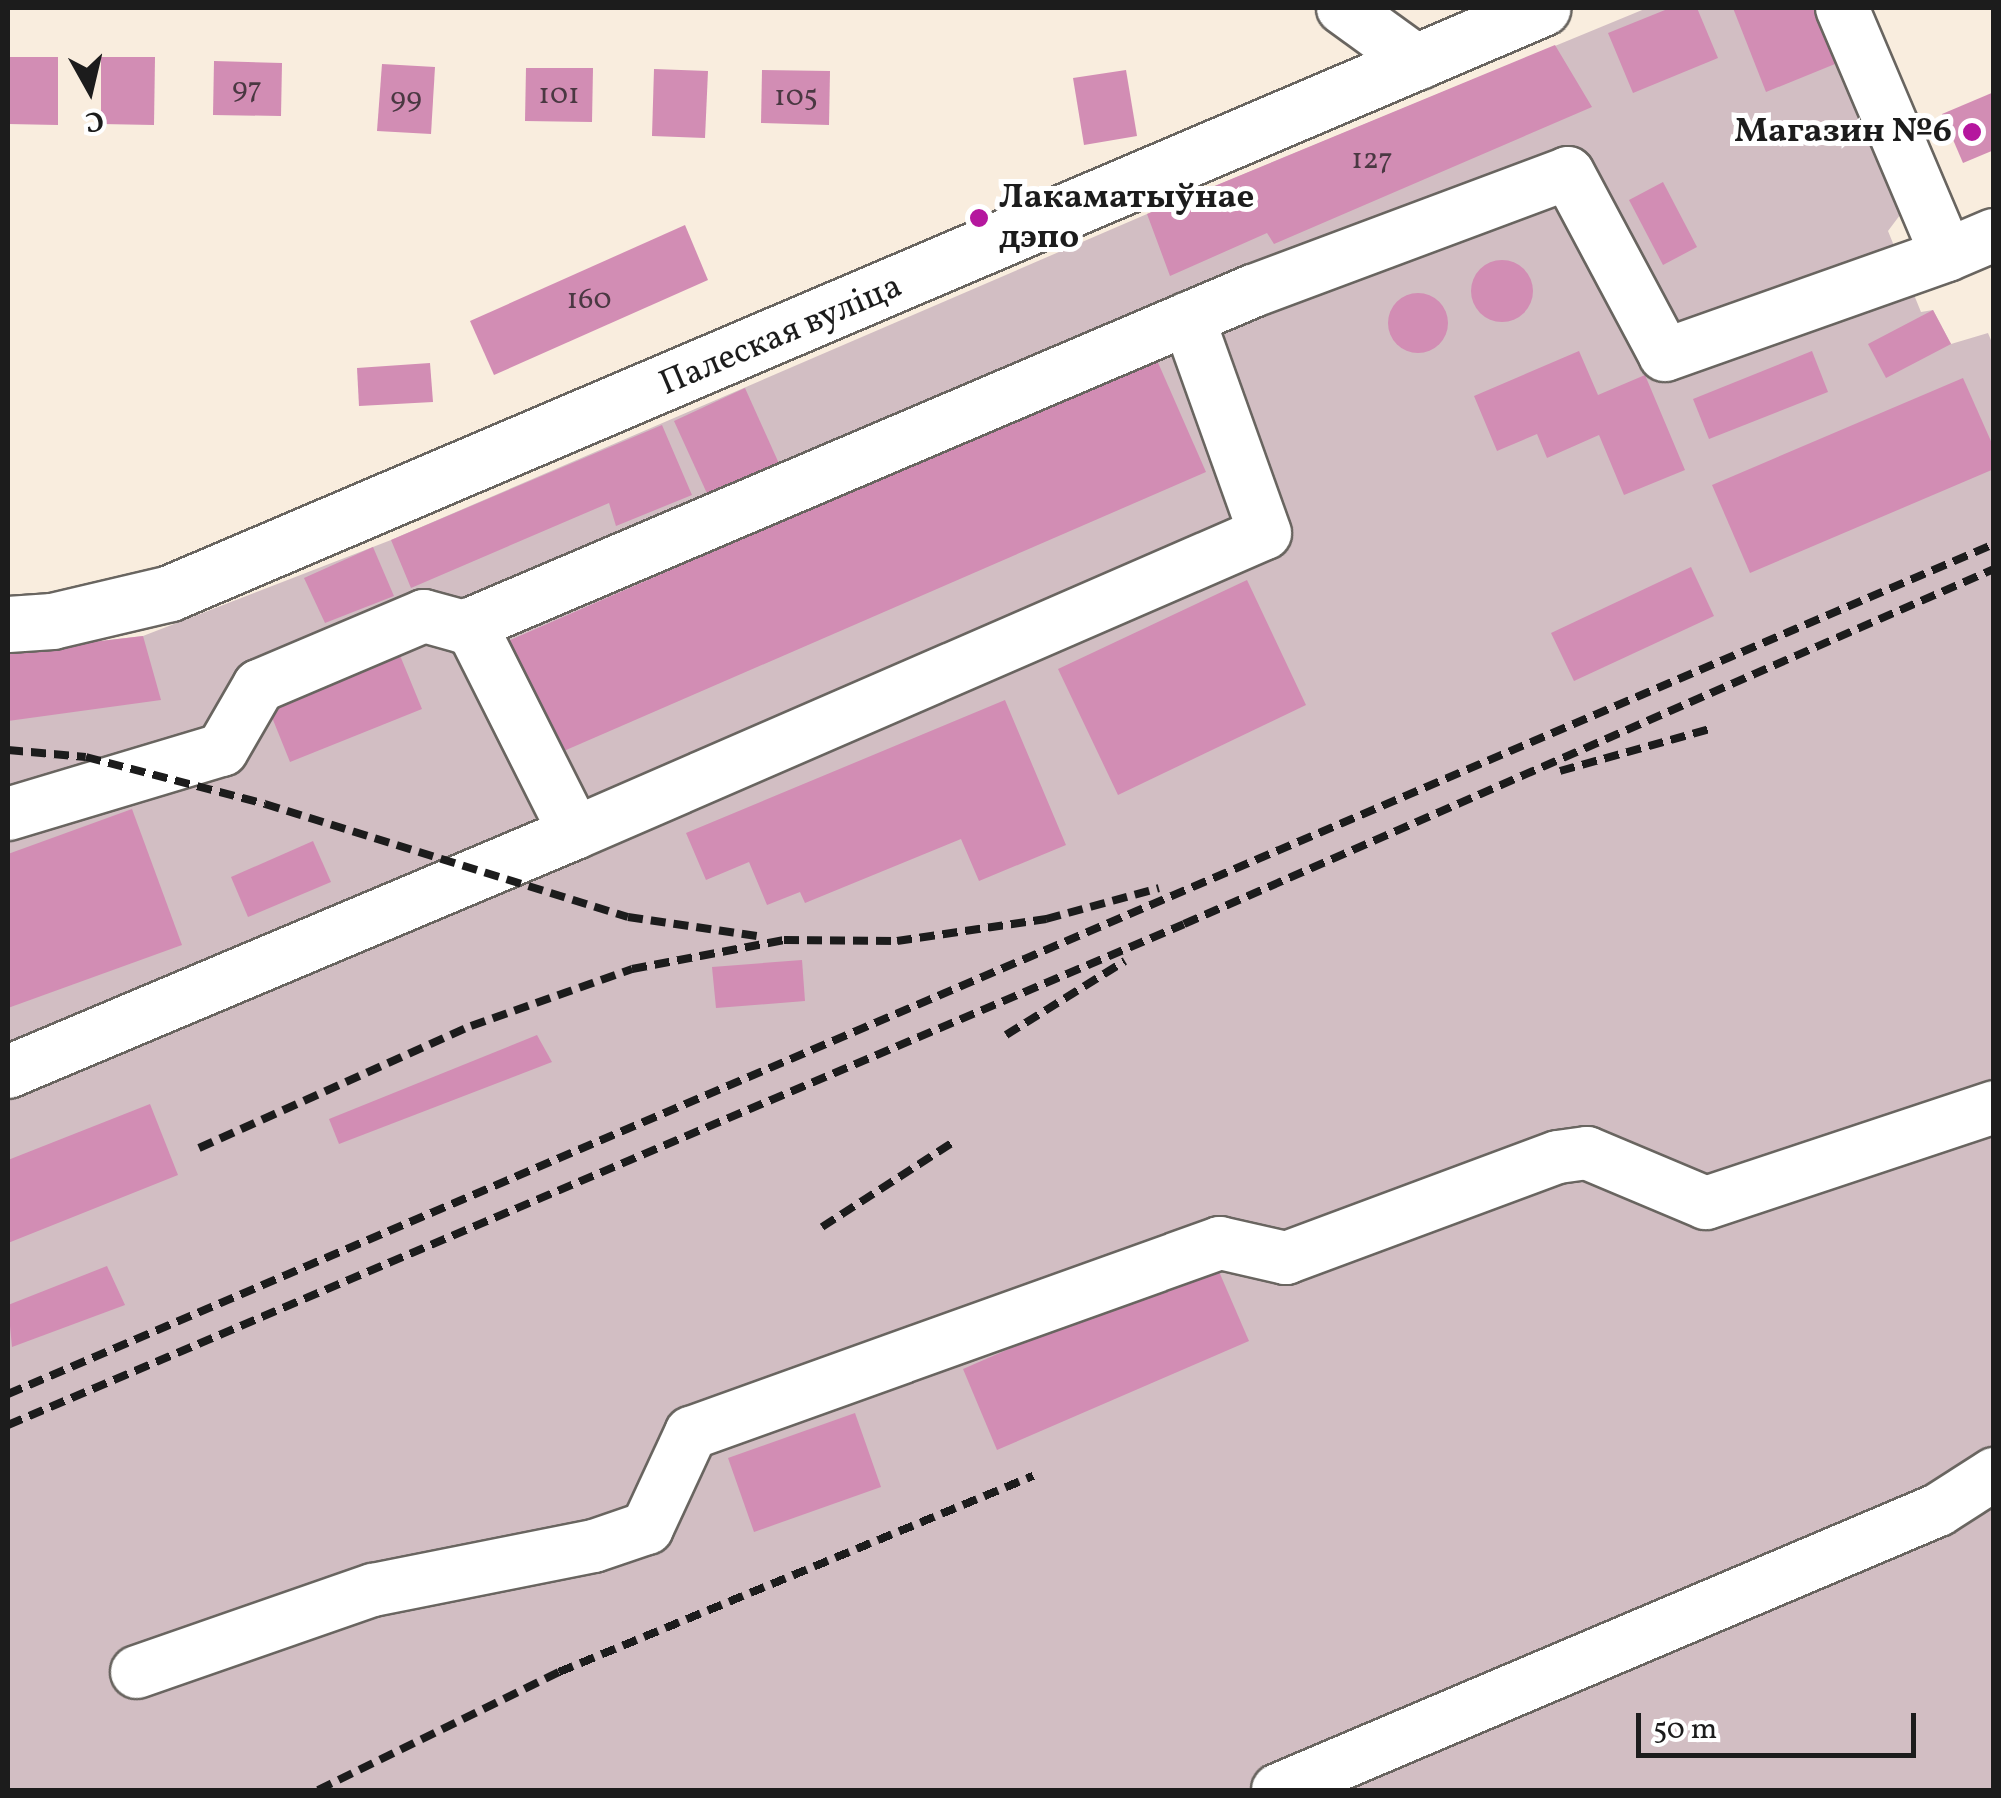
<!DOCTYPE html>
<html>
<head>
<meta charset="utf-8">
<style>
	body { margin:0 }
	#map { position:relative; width:2001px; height:1798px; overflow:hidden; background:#f9edde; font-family:Vollkorn,serif }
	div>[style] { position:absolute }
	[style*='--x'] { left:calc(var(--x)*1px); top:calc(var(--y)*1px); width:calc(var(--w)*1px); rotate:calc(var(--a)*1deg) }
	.industrial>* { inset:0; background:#d2bec3 }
	.building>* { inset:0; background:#d28db4 }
	.round { border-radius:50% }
	.roads { filter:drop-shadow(2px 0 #696560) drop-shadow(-2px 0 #696560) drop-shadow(0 2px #696560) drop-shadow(0 -2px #696560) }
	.minor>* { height:52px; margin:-26px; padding:0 26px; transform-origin:26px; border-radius:26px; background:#fff }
	.major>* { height:55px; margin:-27.5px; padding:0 27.5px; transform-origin:27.5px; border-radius:27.5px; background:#fff }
	.rail>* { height:8px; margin-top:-4px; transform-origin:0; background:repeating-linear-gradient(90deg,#1c1c1c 0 15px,transparent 0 23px) }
	.dots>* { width:28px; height:28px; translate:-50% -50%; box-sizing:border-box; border:5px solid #fff; border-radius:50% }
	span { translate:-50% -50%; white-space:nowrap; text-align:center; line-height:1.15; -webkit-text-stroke:10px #fff; paint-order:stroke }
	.number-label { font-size:30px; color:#4a3842 }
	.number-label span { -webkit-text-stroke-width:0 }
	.poi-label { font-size:35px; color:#1c1c1c; font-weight:700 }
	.right { translate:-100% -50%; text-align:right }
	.left { translate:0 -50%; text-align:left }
	.street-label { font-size:35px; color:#1c1c1c }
	.frame { position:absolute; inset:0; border:10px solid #1c1c1c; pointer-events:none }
	.north { position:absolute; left:40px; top:40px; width:100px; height:100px; -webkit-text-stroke:8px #fff; paint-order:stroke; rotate:172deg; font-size:28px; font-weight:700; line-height:40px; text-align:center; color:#1c1c1c }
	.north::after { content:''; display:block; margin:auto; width:35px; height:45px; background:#1c1c1c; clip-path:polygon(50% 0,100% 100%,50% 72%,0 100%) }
	.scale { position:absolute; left:1636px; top:1713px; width:280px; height:45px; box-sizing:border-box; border:5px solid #1c1c1c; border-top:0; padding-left:12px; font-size:30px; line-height:35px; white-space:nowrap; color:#1c1c1c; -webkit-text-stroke:8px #fff; paint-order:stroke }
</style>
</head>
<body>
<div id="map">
	<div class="industrial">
		<i style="clip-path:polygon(1647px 8px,1823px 8px,1900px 215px,1888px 231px,1921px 312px,1933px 310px,1951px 344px,1988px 333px,1993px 345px,1993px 1790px,8px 1790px,8px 652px,143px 636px,391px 540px,1147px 214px)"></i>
	</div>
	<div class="building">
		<i style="clip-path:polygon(1670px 8px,1697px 8px,1718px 58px,1633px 93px,1608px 33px)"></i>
		<i style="clip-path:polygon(1733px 8px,1813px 8px,1835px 64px,1766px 92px)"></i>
		<i style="clip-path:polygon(1555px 45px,1592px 107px,1274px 244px,1267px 233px,1170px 276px,1147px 214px)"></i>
		<i style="clip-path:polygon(8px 57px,58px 57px,58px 125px,8px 124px)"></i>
		<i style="clip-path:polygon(101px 57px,155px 57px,154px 125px,101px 124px)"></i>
		<i style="clip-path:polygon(214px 61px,282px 63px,281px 116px,213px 115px)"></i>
		<i style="clip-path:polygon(382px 64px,435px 67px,431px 134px,377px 131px)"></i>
		<i style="clip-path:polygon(526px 68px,593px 68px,592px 122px,525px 121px)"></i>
		<i style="clip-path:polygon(654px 69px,708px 71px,705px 138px,652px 136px)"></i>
		<i style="clip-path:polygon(762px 70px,830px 71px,829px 125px,761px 123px)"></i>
		<i style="clip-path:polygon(1126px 70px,1137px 136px,1084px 145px,1073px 78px)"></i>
		<i style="clip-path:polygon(1994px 92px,1994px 150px,1963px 163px,1942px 114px)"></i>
		<i style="clip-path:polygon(1663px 182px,1697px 247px,1663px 265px,1629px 200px)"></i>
		<i style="clip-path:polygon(685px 225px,708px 280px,494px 375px,470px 321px)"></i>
		<i class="round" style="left:1471px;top:260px;width:62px;height:62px"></i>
		<i class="round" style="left:1388px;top:293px;width:60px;height:60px"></i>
		<i style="clip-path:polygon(1933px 310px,1951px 344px,1886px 378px,1868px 344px)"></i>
		<i style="clip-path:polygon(1579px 351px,1598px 395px,1645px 375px,1685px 470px,1624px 495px,1599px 435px,1547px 458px,1537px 434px,1497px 451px,1474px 396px)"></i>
		<i style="clip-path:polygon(1812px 351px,1828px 392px,1709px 439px,1693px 399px)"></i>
		<i style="clip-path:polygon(1156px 358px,1206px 472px,550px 757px,501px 644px)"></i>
		<i style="clip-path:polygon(430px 363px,433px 402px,359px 406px,357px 368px)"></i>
		<i style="clip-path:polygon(1963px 378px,1994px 448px,1994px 469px,1750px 573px,1712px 485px)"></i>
		<i style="clip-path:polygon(745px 388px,781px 468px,710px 500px,674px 421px)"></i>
		<i style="clip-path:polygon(662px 425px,692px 495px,616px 526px,609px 503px,411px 588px,391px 540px)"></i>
		<i style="clip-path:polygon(373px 547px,394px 596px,325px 623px,304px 578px)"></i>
		<i style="clip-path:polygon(1691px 567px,1714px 616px,1574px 681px,1551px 633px)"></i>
		<i style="clip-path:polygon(1247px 580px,1306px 705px,1118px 795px,1058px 669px)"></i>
		<i style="clip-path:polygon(143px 636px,161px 700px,8px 721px,8px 652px)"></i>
		<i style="clip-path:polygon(399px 653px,422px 709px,290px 762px,267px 705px)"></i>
		<i style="clip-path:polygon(1005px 700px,1066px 845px,979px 881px,961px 839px,805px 903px,800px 892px,767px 905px,749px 862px,706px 880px,686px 833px)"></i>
		<i style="clip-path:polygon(132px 809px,182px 945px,8px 1008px,8px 854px)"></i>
		<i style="clip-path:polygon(313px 841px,331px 882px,248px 917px,231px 877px)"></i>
		<i style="clip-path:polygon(802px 960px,805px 1001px,716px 1008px,712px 967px)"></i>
		<i style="clip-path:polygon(537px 1035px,552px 1062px,339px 1144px,329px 1119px)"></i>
		<i style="clip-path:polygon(150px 1104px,178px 1175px,8px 1243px,8px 1160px)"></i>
		<i style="clip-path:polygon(1214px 1260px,1249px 1341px,997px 1450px,963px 1369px)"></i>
		<i style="clip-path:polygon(107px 1266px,125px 1305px,12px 1347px,8px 1305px)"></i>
		<i style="clip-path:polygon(855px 1413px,881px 1487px,754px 1532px,728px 1458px)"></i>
	</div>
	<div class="roads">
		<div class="minor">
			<i style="--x:1343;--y:8;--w:94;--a:35.9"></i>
			<i style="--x:1842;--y:8;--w:268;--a:67"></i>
			<i style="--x:1947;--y:255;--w:51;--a:-23.1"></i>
			<i style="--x:470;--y:624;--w:234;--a:63.3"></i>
			<i style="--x:575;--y:833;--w:752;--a:-23.5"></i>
			<i style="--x:1265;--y:533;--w:228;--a:-109.7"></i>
			<i style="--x:8;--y:814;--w:223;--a:-16.7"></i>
			<i style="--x:222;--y:750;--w:74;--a:-60"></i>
			<i style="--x:259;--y:686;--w:179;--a:-23"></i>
			<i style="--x:424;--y:616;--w:41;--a:15.4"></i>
			<i style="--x:464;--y:627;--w:858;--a:-23.07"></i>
			<i style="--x:1253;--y:291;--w:336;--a:-20.5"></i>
			<i style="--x:1568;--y:173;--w:206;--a:61.9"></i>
			<i style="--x:1665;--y:355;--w:299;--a:-19.5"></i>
			<i style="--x:8;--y:1072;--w:615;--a:-22.86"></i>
			<i style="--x:137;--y:1672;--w:250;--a:-19.2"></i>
			<i style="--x:373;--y:1590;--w:225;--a:-11.3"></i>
			<i style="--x:594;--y:1546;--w:56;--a:-18.8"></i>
			<i style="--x:647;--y:1528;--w:105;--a:-65.1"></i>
			<i style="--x:691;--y:1433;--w:562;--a:-19.76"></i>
			<i style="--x:1220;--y:1243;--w:68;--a:12.8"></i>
			<i style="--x:1286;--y:1258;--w:290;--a:-20.4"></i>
			<i style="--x:1558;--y:1157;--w:29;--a:-8"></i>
			<i style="--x:1587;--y:1153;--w:129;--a:22.8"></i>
			<i style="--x:1706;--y:1203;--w:304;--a:-18.4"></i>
			<i style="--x:1278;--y:1790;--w:717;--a:-22.99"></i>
			<i style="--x:1938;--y:1510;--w:67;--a:-32.7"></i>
		</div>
		<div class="major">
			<i style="--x:8;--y:624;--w:44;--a:-3.9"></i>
			<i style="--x:52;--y:621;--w:121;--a:-13.3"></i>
			<i style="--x:170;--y:593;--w:1492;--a:-23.09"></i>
		</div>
	</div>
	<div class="rail">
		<i style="--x:8;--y:750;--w:78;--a:5.1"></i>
		<i style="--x:86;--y:757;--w:185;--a:14.7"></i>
		<i style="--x:265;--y:804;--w:380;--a:17.3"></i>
		<i style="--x:628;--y:917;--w:137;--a:8.4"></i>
		<i style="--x:1560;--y:771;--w:155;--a:-15.7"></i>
		<i style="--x:1006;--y:1035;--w:140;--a:-31.9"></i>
		<i style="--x:199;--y:1148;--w:298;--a:-24.2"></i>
		<i style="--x:471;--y:1026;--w:171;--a:-19.5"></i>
		<i style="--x:632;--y:969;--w:155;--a:-10.8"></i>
		<i style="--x:784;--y:940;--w:113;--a:0.5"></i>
		<i style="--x:897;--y:941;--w:151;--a:-8.4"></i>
		<i style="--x:1046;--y:919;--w:117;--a:-15.3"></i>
		<i style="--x:822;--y:1227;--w:158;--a:-32.9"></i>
		<i style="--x:8;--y:1394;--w:2160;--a:-23.17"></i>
		<i style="--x:8;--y:1425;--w:1278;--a:-23.07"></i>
		<i style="--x:1184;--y:924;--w:884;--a:-23.67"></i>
		<i style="--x:318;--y:1790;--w:268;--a:-26.1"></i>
		<i style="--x:559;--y:1672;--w:513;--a:-22.47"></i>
	</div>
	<div class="dots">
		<i style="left:1972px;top:132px;background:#b5179e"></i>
		<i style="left:979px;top:218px;background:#b5179e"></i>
	</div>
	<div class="number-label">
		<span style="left:247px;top:89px">97</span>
		<span style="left:559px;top:95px">101</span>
		<span style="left:796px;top:97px">105</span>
		<span style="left:406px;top:99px">99</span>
		<span style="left:1372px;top:160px">127</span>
		<span style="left:589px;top:300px">160</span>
	</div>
	<div class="poi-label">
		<span class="right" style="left:1952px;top:132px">Магазин №6</span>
		<span class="left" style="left:999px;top:218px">Лакаматыўнае<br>дэпо</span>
	</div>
	<div class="street-label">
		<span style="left:781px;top:336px;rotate:-23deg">Палеская вуліца</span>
	</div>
	<div class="frame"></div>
	<div class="north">С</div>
	<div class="scale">50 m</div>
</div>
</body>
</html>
